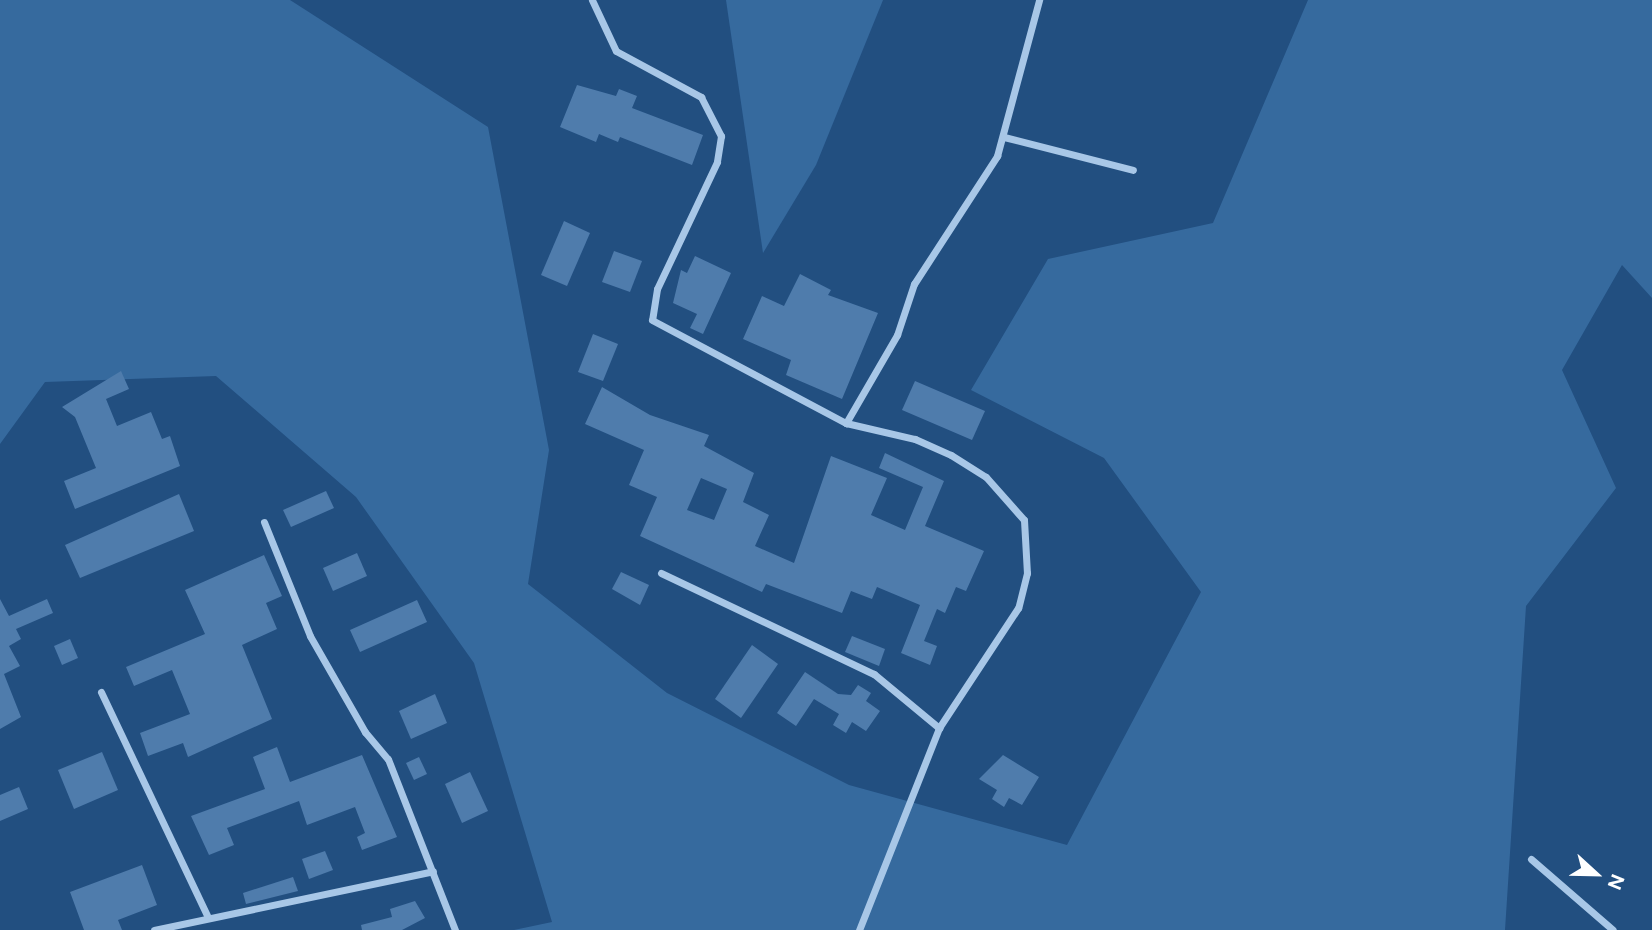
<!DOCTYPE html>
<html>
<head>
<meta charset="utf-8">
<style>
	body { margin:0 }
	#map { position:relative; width:1652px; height:930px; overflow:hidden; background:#224f80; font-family:Figtree,sans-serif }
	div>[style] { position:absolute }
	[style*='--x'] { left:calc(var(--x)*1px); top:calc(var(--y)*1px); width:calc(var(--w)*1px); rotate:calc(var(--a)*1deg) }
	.green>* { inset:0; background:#366a9e }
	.building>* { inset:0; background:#4f7cac }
	.street>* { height:7px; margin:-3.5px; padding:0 3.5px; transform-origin:3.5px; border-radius:3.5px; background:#a8c7e7 }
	span { translate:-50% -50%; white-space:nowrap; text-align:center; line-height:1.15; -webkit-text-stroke:5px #224f80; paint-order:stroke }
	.north { position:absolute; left:1561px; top:839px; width:70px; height:70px; -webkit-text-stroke:5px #224f80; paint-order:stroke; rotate:112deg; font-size:19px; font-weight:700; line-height:28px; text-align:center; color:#fff }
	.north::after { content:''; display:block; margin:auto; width:24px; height:32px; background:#fff; clip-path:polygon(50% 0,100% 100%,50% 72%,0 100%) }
</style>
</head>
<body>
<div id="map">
	<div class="green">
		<i style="clip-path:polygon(0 0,290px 0,488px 127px,549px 450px,528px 584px,667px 693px,849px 785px,1067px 845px,1201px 592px,1104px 458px,971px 390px,1048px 259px,1213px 223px,1308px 0,1652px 0,1652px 298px,1622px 265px,1562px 370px,1616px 488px,1526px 606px,1505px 930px,514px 930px,552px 922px,474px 663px,356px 497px,216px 376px,45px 382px,0 444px)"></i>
		<i style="clip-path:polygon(726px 0,883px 0,816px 165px,763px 253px)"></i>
	</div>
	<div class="building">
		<i style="clip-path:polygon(577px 85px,616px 96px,619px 89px,637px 96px,632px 108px,703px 135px,692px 165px,620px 137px,618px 142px,599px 134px,596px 142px,560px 127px)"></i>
		<i style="clip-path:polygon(564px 221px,590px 233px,567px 286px,541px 275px)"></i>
		<i style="clip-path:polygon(614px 251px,642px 261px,630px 292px,602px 282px)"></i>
		<i style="clip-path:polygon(695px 256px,731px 273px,703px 334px,690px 328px,697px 314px,673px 303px,681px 270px,687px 273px)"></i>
		<i style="clip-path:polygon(800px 274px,831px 290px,828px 295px,878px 313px,842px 399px,786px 375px,791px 360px,743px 339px,762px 296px,784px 306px)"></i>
		<i style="clip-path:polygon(593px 334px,618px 344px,603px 381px,578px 372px)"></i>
		<i style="clip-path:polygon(121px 371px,129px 389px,106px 399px,117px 426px,151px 412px,162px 439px,170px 436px,180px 466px,75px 509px,64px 481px,96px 468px,75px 417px,62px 407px)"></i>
		<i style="clip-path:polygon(915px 381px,985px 411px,972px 440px,902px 410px)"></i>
		<i style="clip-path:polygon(evenodd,602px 387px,650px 415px,709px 435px,704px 446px,754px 473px,743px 502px,769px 515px,755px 546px,794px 563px,831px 456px,887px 478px,871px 515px,905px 530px,923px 487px,879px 468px,885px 453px,944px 481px,925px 526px,984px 551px,966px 591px,956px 587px,945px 613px,937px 609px,924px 641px,937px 646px,930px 665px,901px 653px,920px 605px,877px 587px,872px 599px,851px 591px,842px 613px,766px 584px,762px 592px,640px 536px,657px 497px,629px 485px,644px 450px,585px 424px,602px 387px,701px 478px,727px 489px,714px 520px,687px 510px,701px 478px)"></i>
		<i style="clip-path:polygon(326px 491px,334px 508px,291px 527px,283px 510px)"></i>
		<i style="clip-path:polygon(179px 494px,194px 531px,80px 578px,65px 545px)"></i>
		<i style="clip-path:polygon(357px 553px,367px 576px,333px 591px,323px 568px)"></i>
		<i style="clip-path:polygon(264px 555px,282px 596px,266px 603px,277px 629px,242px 645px,272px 719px,188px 757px,183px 743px,148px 756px,140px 733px,190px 714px,172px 670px,134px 686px,126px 667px,205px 634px,185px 590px)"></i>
		<i style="clip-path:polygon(621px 572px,649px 585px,640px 605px,612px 589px)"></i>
		<i style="clip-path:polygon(0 599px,9px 616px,47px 599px,53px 613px,16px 629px,21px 639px,9px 646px,20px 666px,4px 674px,21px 717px,0 729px)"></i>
		<i style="clip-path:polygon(417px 600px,427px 622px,360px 652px,350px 630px)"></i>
		<i style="clip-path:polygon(852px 636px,885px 649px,879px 666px,845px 652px)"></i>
		<i style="clip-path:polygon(70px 639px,78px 658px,62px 665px,54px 646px)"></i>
		<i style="clip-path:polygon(752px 645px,778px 664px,741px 718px,715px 699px)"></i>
		<i style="clip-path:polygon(805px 672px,838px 694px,851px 695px,858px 685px,871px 693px,866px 701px,880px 711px,866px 731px,852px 722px,846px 733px,833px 725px,839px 714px,814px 699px,796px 726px,777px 713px)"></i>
		<i style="clip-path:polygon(435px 694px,447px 723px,411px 739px,399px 711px)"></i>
		<i style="clip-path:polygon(277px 747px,290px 782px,362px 755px,397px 837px,362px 850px,357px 837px,365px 833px,355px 807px,307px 825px,299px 801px,227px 828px,234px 845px,209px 855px,191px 816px,265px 789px,253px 757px)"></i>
		<i style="clip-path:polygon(102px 752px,118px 790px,74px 809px,58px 770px)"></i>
		<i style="clip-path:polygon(1003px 755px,1039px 777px,1022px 805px,1009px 798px,1004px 807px,992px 799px,997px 790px,979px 779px)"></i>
		<i style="clip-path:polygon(419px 757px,427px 774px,414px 780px,406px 763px)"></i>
		<i style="clip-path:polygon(470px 772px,488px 811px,462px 823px,445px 784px)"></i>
		<i style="clip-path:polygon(19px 787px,28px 809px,0 821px,0 795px)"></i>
		<i style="clip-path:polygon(325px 851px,333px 870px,309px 879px,302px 859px)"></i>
		<i style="clip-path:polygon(142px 865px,157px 905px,118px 920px,122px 930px,84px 930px,70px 892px)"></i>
		<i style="clip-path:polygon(293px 877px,298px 891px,246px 904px,243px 893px)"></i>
		<i style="clip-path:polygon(415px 901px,425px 918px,402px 930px,362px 930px,361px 925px,392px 917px,390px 909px)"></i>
	</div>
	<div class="street">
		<i style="--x:592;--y:0;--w:56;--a:64.8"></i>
		<i style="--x:616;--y:51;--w:97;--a:28.4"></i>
		<i style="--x:701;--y:97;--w:44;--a:62.9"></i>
		<i style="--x:721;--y:136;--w:26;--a:99"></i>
		<i style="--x:717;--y:162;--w:140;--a:115.3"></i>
		<i style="--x:657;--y:289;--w:31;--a:99"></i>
		<i style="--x:652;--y:320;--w:220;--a:28"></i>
		<i style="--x:846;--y:423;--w:71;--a:13.1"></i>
		<i style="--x:915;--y:439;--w:39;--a:24"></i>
		<i style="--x:951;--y:455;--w:41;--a:32.2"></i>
		<i style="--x:986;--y:477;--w:57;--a:48.5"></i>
		<i style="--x:1024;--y:520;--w:53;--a:86.8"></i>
		<i style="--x:1027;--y:573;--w:36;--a:104"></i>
		<i style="--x:1018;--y:608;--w:144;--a:123.4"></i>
		<i style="--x:939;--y:728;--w:217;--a:111.6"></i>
		<i style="--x:1004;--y:137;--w:133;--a:14.3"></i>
		<i style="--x:846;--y:423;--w:102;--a:-59.9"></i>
		<i style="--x:897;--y:335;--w:54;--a:-71.6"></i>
		<i style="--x:914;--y:284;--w:153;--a:-57"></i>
		<i style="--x:997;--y:156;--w:162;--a:-74.9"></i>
		<i style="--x:264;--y:522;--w:123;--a:68"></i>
		<i style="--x:310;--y:636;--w:111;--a:60.2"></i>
		<i style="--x:365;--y:732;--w:35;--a:50"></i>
		<i style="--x:388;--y:759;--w:184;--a:68.6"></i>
		<i style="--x:661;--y:573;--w:236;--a:25.4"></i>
		<i style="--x:874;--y:674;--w:85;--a:39.7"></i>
		<i style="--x:101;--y:692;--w:249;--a:64.6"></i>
		<i style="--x:1531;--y:859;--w:108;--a:40.9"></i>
		<i style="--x:154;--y:930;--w:285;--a:-11.9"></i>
	</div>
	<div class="north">N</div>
</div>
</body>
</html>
